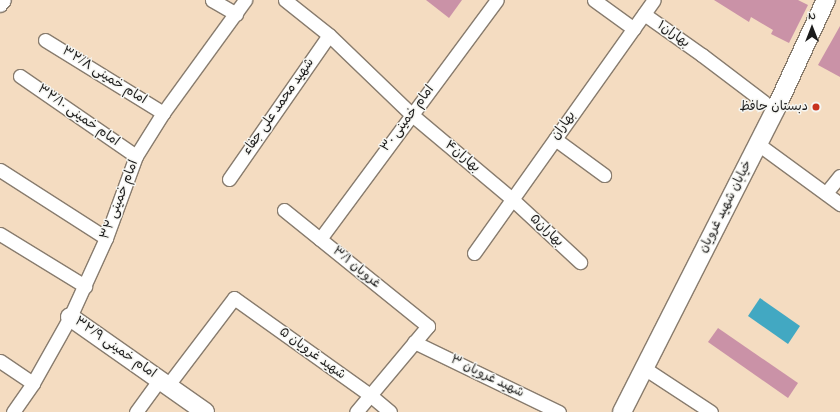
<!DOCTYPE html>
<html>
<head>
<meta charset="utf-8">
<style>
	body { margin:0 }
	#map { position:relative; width:840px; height:412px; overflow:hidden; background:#f4dcc1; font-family:"Indie Flower","Playpen Sans Arabic",sans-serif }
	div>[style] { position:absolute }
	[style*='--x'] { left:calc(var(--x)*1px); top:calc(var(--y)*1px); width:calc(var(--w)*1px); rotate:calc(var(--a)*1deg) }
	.water>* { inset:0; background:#42a8c2 }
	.building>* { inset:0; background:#ca92a7 }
	.roads { filter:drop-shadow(1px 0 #887c6e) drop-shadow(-1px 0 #887c6e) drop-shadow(0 1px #887c6e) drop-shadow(0 -1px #887c6e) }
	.street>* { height:13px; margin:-6.5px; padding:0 6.5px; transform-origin:6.5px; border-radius:6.5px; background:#fff }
	.secondary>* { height:18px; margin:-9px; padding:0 9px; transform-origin:9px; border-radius:9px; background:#fff }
	.dots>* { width:11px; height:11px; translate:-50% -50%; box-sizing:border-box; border:2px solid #f6f6f2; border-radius:50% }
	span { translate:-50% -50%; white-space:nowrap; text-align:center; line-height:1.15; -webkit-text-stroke:3px #f6f6f2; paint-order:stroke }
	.street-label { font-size:13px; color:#1c1c1c }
	.poi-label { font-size:13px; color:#1c1c1c }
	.right { translate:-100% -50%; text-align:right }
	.north { position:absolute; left:792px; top:8px; width:40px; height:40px; -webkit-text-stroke:3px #f6f6f2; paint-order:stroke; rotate:0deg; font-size:11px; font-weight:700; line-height:16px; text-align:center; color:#1c1c1c }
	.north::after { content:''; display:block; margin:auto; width:14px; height:18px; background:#1c1c1c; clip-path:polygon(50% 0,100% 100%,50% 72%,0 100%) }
</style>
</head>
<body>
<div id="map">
	<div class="water">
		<i style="clip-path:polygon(760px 298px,800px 326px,788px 344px,748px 316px)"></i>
	</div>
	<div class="building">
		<i style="clip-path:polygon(426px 0,462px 0,449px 18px)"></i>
		<i style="clip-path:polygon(714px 0,798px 0,808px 5px,789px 43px,771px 34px,773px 30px,751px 17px,749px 22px)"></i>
		<i style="clip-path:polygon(840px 26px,840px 77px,818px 65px)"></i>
		<i style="clip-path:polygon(718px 328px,798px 383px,788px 398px,708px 342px)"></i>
	</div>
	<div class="roads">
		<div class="street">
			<i style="--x:212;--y:0;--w:28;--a:30"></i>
			<i style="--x:285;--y:0;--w:56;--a:38.5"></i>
			<i style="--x:329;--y:35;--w:115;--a:43.9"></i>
			<i style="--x:412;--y:115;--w:131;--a:40"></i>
			<i style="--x:512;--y:199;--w:93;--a:42.8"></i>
			<i style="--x:594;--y:0;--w:49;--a:35.9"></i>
			<i style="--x:0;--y:5;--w:6;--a:-51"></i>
			<i style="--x:644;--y:14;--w:71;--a:35.3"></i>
			<i style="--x:702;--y:55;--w:78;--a:37.2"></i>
			<i style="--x:45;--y:40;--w:139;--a:31.7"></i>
			<i style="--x:20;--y:76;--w:141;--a:34.6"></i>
			<i style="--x:555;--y:139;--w:61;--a:36.3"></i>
			<i style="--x:758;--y:144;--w:102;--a:36.2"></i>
			<i style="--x:0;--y:170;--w:126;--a:32.7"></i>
			<i style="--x:229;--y:179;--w:175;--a:-55.2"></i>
			<i style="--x:826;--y:193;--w:22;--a:-51"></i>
			<i style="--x:284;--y:210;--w:185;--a:38.9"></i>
			<i style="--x:428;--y:326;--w:112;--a:129.9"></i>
			<i style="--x:0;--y:234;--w:100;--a:31.5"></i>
			<i style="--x:320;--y:239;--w:297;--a:-53.5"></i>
			<i style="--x:474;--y:253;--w:310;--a:-54.6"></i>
			<i style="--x:414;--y:342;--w:161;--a:25.8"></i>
			<i style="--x:0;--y:361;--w:40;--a:34"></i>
			<i style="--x:644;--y:368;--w:80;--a:33.3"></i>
			<i style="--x:168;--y:385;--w:109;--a:-52.8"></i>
			<i style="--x:234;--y:298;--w:167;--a:35.5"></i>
			<i style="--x:370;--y:395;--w:26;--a:40"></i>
			<i style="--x:13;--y:412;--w:35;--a:-55"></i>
			<i style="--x:33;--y:383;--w:76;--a:-60.7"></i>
			<i style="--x:70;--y:317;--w:87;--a:-65.5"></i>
			<i style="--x:106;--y:238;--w:87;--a:-69.9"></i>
			<i style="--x:136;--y:156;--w:51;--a:-57.9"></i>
			<i style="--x:163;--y:113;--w:140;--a:-54"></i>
			<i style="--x:136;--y:412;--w:41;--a:-54"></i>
		</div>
		<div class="secondary">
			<i style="--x:70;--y:317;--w:165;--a:35.1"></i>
			<i style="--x:622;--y:412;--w:341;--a:-63.1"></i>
			<i style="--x:776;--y:108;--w:119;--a:-65.2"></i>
		</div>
	</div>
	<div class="dots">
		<i style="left:816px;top:107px;background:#c8321e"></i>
	</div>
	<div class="street-label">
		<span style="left:673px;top:35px;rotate:35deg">بهاران۱</span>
		<span style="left:104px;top:76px;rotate:32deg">امام خمینی ۳۲/۸</span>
		<span style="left:279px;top:107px;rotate:-55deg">شهید محمد علی جفاء</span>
		<span style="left:78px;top:116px;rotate:35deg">امام خمینی ۳۲/۱۰</span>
		<span style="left:408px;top:119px;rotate:-53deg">امام خمینی ۳۰</span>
		<span style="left:564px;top:126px;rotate:-54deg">بهاران</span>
		<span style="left:462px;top:157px;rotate:40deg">بهاران۴</span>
		<span style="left:120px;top:200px;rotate:-69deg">امام خمینی ۳۲</span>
		<span style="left:726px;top:207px;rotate:-63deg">خیابان شهید غرویان</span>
		<span style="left:546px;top:231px;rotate:43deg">بهاران۵</span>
		<span style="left:356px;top:268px;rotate:39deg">غرویان ۳/۱</span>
		<span style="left:115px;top:348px;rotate:35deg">امام خمینی ۳۲/۹</span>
		<span style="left:312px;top:354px;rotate:36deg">شهید غرویان ۵</span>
		<span style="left:487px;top:377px;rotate:26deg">شهید غرویان ۳</span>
	</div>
	<div class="poi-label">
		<span class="right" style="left:808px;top:107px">دبستان حافظ</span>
	</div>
	<div class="north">N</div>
</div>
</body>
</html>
